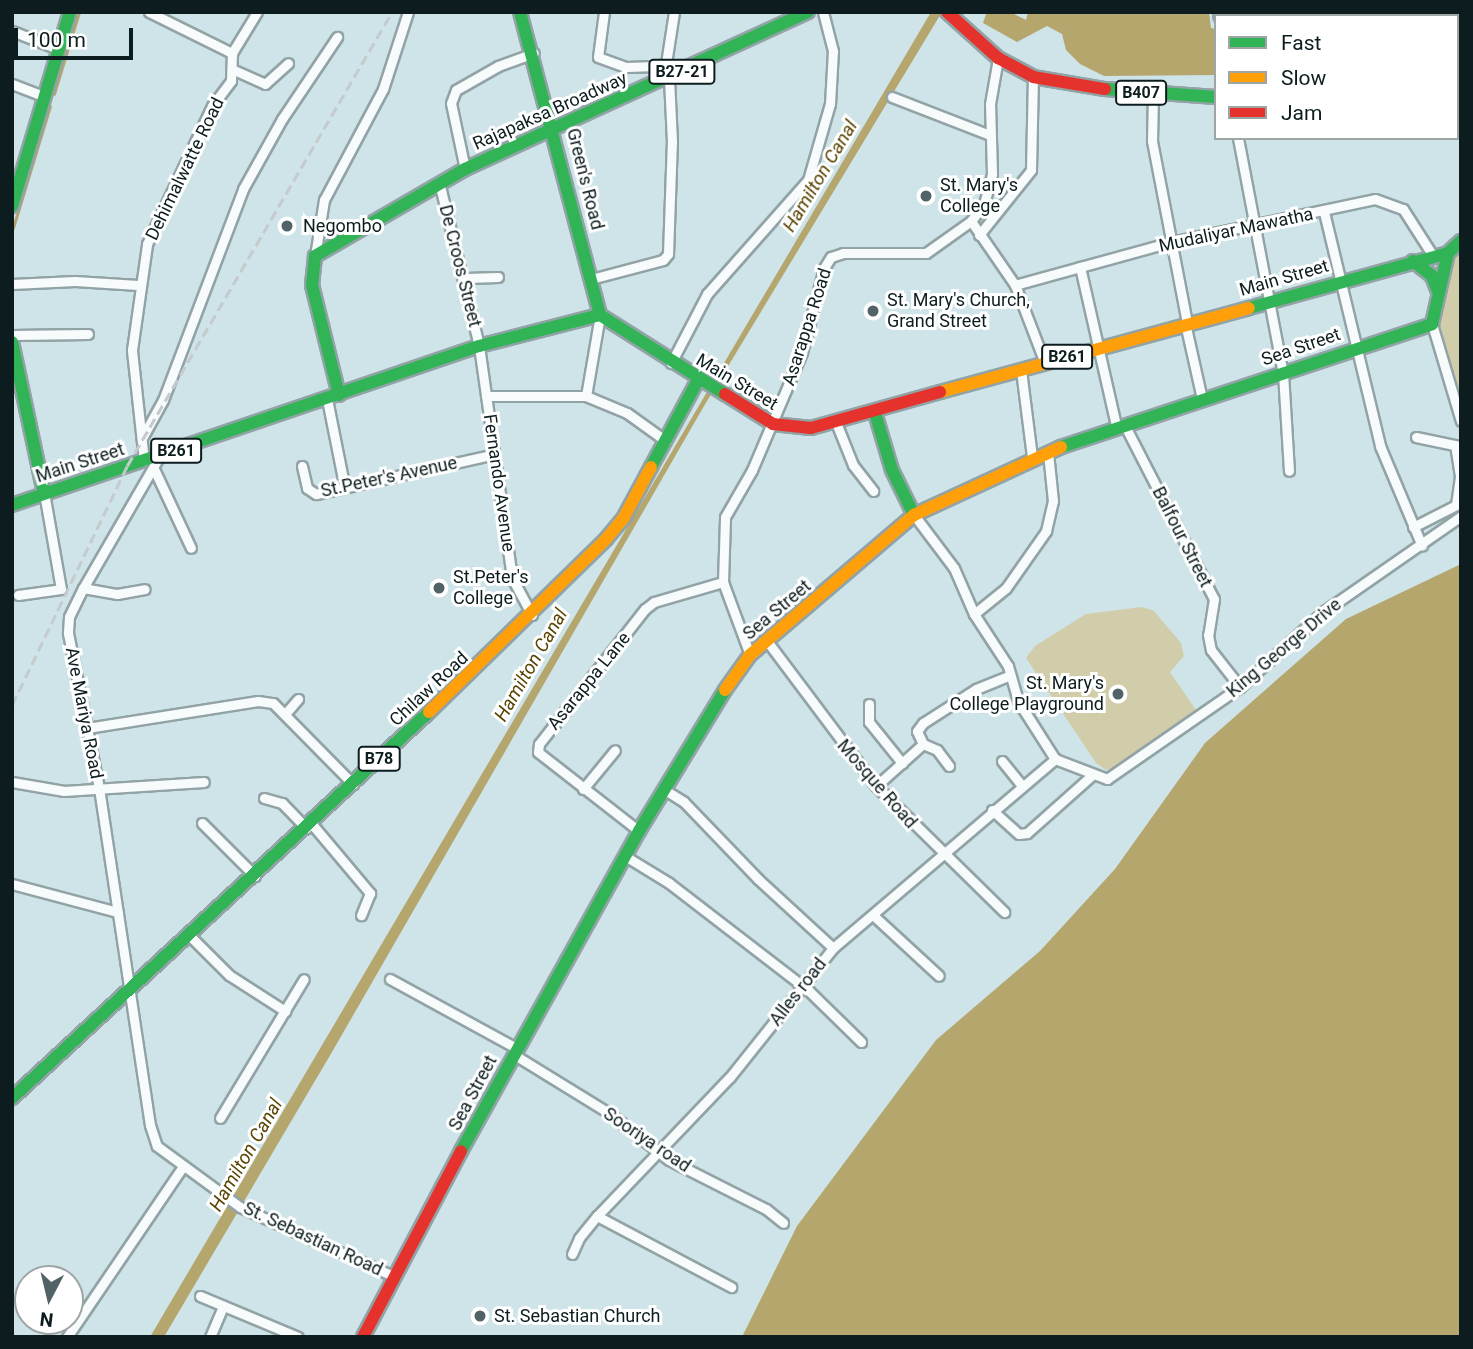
<!DOCTYPE html>
<html>
<head>
<meta charset="utf-8">
<style>
	body { margin:0 }
	#map { position:relative; width:1473px; height:1349px; overflow:hidden; background:#cee4e9; font-family:Roboto,sans-serif }
	div>[style] { position:absolute }
	[style*='--x'] { left:calc(var(--x)*1px); top:calc(var(--y)*1px); width:calc(var(--w)*1px); rotate:calc(var(--a)*1deg) }
	.green>* { inset:0; background:#d1cdab }
	.water>* { inset:0; background:#b5a66d }
	.stream>* { height:2.5px; margin:-1.25px; padding:0 1.25px; transform-origin:1.25px; border-radius:1.25px; background:#b5a66d }
	.roads { filter:drop-shadow(2px 0 #92a3a6) drop-shadow(-2px 0 #92a3a6) drop-shadow(0 2px #92a3a6) drop-shadow(0 -2px #92a3a6) }
	.street>* { height:9px; margin:-4.5px; padding:0 4.5px; transform-origin:4.5px; border-radius:4.5px; background:#f8fbfc }
	.fast>* { height:12px; margin:-6px; padding:0 6px; transform-origin:6px; border-radius:6px; background:#30b455 }
	.slow>* { height:12px; margin:-6px; padding:0 6px; transform-origin:6px; border-radius:6px; background:#ff9f0a }
	.jam>* { height:12px; margin:-6px; padding:0 6px; transform-origin:6px; border-radius:6px; background:#e5322d }
	.rail>* { height:2.5px; margin-top:-1.25px; transform-origin:0; background:repeating-linear-gradient(90deg,#c5cbcd 0 10px,transparent 0 15px) }
	.dots>* { width:19px; height:19px; translate:-50% -50%; box-sizing:border-box; border:4px solid #fff; border-radius:50% }
	span { translate:-50% -50%; white-space:nowrap; text-align:center; line-height:1.15; -webkit-text-stroke:6px #fff; paint-order:stroke }
	.shield-label span { padding:2px 5px; background:#fff; border:2px solid; border-radius:5px; -webkit-text-stroke-width:0 }
	.shield-label { font-size:16px; color:#0d1d1f; font-weight:700 }
	.street-label { font-size:18px; color:#0d1d1f }
	.poi-label { font-size:18px; color:#0d1d1f }
	.left { translate:0 -50%; text-align:left }
	.right { translate:-100% -50%; text-align:right }
	.water-label { font-size:19px; color:#594300; font-style:italic }
	.frame { position:absolute; inset:0; border:14px solid #0d1d1f; pointer-events:none }
	.legend { position:absolute; left:1214px; top:14px; width:245px; height:126px; box-sizing:border-box; background:#fff; border:2px solid #9ea5a5; margin:0; padding:9px 12px; list-style:none; font-size:21px; color:#0d1d1f }
	.legend li { display:flex; align-items:center; gap:14px; height:35px }
	.legend b { width:35px; border:2px solid #9ea5a5 }
	.north { position:absolute; left:14px; top:1265px; width:70px; height:70px; box-sizing:border-box; background:#fff; border:2px solid #9ea5a5; border-radius:50%; rotate:187deg; font-size:19px; font-weight:700; line-height:28px; text-align:center; color:#0d1d1f }
	.north::after { content:''; display:block; margin:auto; width:24px; height:32px; background:#516366; clip-path:polygon(50% 0,100% 100%,50% 72%,0 100%) }
	.scale { position:absolute; left:14px; top:28px; width:119px; height:32px; box-sizing:border-box; border:4px solid #0d1d1f; border-top:0; padding-left:9px; font-size:21px; line-height:24px; white-space:nowrap; color:#0d1d1f; -webkit-text-stroke:5px #fff; paint-order:stroke }
</style>
</head>
<body>
<div id="map">
	<div class="green">
		<i style="clip-path:polygon(1461px 241px,1461px 428px,1432px 324px,1438px 286px)"></i>
		<i style="clip-path:polygon(1142px 607px,1154px 611px,1181px 643px,1184px 656px,1170px 672px,1200px 716px,1136px 762px,1106px 770px,1096px 763px,1026px 658px,1035px 646px,1086px 614px)"></i>
	</div>
	<div class="water">
		<i style="clip-path:polygon(931px 12px,942px 12px,704px 406px,332px 1052px,164px 1337px,150px 1337px)"></i>
		<i style="clip-path:polygon(995px 12px,1010px 12px,1026px 20px,1028px 12px,1209px 12px,1211px 28px,1216px 29px,1216px 75px,1104px 76px,1080px 64px,1066px 50px,1062px 34px,1047px 26px,1017px 42px,983px 23px,986px 14px)"></i>
		<i style="clip-path:polygon(1244px 12px,1461px 12px,1461px 65px,1457px 16px,1243px 16px)"></i>
		<i style="clip-path:polygon(1461px 564px,1461px 1337px,742px 1337px,797px 1226px,936px 1040px,1040px 951px,1115px 869px,1205px 743px,1346px 619px)"></i>
	</div>
	<div class="stream">
		<i style="--x:54;--y:94;--w:86;--a:-73"></i>
		<i style="--x:13;--y:228;--w:127;--a:-73.1"></i>
	</div>
	<div class="roads">
		<div class="street">
			<i style="--x:149;--y:12;--w:93;--a:26.3"></i>
			<i style="--x:604;--y:12;--w:45;--a:97.6"></i>
			<i style="--x:598;--y:57;--w:30;--a:20"></i>
			<i style="--x:626;--y:67;--w:38;--a:-2"></i>
			<i style="--x:12;--y:31;--w:49;--a:21.4"></i>
			<i style="--x:234;--y:70;--w:34;--a:24"></i>
			<i style="--x:265;--y:84;--w:31;--a:-42"></i>
			<i style="--x:665;--y:70;--w:59;--a:-81.2"></i>
			<i style="--x:12;--y:84;--w:34;--a:21"></i>
			<i style="--x:1153;--y:94;--w:47;--a:91.2"></i>
			<i style="--x:1152;--y:141;--w:184;--a:79.1"></i>
			<i style="--x:892;--y:97;--w:105;--a:21.2"></i>
			<i style="--x:1238;--y:138;--w:239;--a:79.2"></i>
			<i style="--x:1283;--y:373;--w:98;--a:86.5"></i>
			<i style="--x:465;--y:169;--w:67;--a:-102"></i>
			<i style="--x:451;--y:103;--w:14;--a:-69"></i>
			<i style="--x:456;--y:90;--w:48;--a:-29.7"></i>
			<i style="--x:498;--y:66;--w:38;--a:-20"></i>
			<i style="--x:440;--y:186;--w:165;--a:76.3"></i>
			<i style="--x:479;--y:346;--w:234;--a:81.9"></i>
			<i style="--x:512;--y:578;--w:42;--a:61.6"></i>
			<i style="--x:1324;--y:212;--w:241;--a:76.5"></i>
			<i style="--x:1380;--y:446;--w:108;--a:67.2"></i>
			<i style="--x:971;--y:221;--w:78;--a:55.5"></i>
			<i style="--x:1015;--y:285;--w:84;--a:69"></i>
			<i style="--x:979;--y:235;--w:83;--a:-51.3"></i>
			<i style="--x:1031;--y:170;--w:93;--a:-88.8"></i>
			<i style="--x:315;--y:256;--w:57;--a:-80.9"></i>
			<i style="--x:324;--y:200;--w:126;--a:-62"></i>
			<i style="--x:383;--y:89;--w:81;--a:-72"></i>
			<i style="--x:1080;--y:267;--w:163;--a:77.2"></i>
			<i style="--x:466;--y:278;--w:32;--a:-2"></i>
			<i style="--x:591;--y:279;--w:74;--a:-14.8"></i>
			<i style="--x:663;--y:260;--w:8;--a:-50"></i>
			<i style="--x:668;--y:254;--w:112;--a:-88"></i>
			<i style="--x:672;--y:142;--w:64;--a:-92.7"></i>
			<i style="--x:12;--y:284;--w:63;--a:-2.7"></i>
			<i style="--x:75;--y:281;--w:63;--a:3.6"></i>
			<i style="--x:1015;--y:285;--w:162;--a:-15.4"></i>
			<i style="--x:1171;--y:242;--w:208;--a:-11.9"></i>
			<i style="--x:1375;--y:199;--w:30;--a:20"></i>
			<i style="--x:1403;--y:209;--w:56;--a:57.4"></i>
			<i style="--x:1185;--y:323;--w:78;--a:77.4"></i>
			<i style="--x:1432;--y:324;--w:101;--a:73.4"></i>
			<i style="--x:12;--y:335;--w:76;--a:-0.8"></i>
			<i style="--x:671;--y:363;--w:78;--a:-62.4"></i>
			<i style="--x:707;--y:294;--w:152;--a:-48.5"></i>
			<i style="--x:808;--y:180;--w:79;--a:-73.9"></i>
			<i style="--x:830;--y:104;--w:53;--a:-86.8"></i>
			<i style="--x:833;--y:51;--w:40;--a:-104.4"></i>
			<i style="--x:1021;--y:370;--w:88;--a:82.8"></i>
			<i style="--x:486;--y:396;--w:100;--a:0"></i>
			<i style="--x:586;--y:396;--w:44;--a:22.5"></i>
			<i style="--x:627;--y:413;--w:48;--a:35.7"></i>
			<i style="--x:586;--y:396;--w:82;--a:-80.2"></i>
			<i style="--x:327;--y:399;--w:87;--a:78.7"></i>
			<i style="--x:1124;--y:424;--w:197;--a:62.8"></i>
			<i style="--x:1214;--y:599;--w:36;--a:99"></i>
			<i style="--x:1208;--y:635;--w:15;--a:79"></i>
			<i style="--x:1211;--y:650;--w:47;--a:51.9"></i>
			<i style="--x:837;--y:425;--w:43;--a:68.2"></i>
			<i style="--x:853;--y:465;--w:33;--a:52"></i>
			<i style="--x:1416;--y:437;--w:44;--a:11.8"></i>
			<i style="--x:142;--y:438;--w:43;--a:-61.1"></i>
			<i style="--x:163;--y:400;--w:226;--a:-69.2"></i>
			<i style="--x:243;--y:189;--w:80;--a:-60.9"></i>
			<i style="--x:282;--y:119;--w:99;--a:-56.1"></i>
			<i style="--x:159;--y:457;--w:151;--a:120.1"></i>
			<i style="--x:83;--y:588;--w:32;--a:116"></i>
			<i style="--x:69;--y:617;--w:16;--a:94"></i>
			<i style="--x:68;--y:633;--w:158;--a:78.7"></i>
			<i style="--x:99;--y:788;--w:341;--a:81.4"></i>
			<i style="--x:150;--y:1125;--w:22;--a:72"></i>
			<i style="--x:157;--y:1146;--w:103;--a:36.3"></i>
			<i style="--x:240;--y:1207;--w:170;--a:24.3"></i>
			<i style="--x:144;--y:461;--w:112;--a:-96.2"></i>
			<i style="--x:132;--y:350;--w:107;--a:-81.9"></i>
			<i style="--x:147;--y:244;--w:153;--a:-64.8"></i>
			<i style="--x:212;--y:106;--w:31;--a:-53"></i>
			<i style="--x:231;--y:81;--w:28;--a:-88"></i>
			<i style="--x:232;--y:53;--w:48;--a:-58.6"></i>
			<i style="--x:302;--y:466;--w:23;--a:77"></i>
			<i style="--x:307;--y:488;--w:11;--a:34"></i>
			<i style="--x:316;--y:494;--w:183;--a:-12.6"></i>
			<i style="--x:154;--y:469;--w:87;--a:64.9"></i>
			<i style="--x:914;--y:515;--w:66;--a:53"></i>
			<i style="--x:954;--y:568;--w:50;--a:66.5"></i>
			<i style="--x:974;--y:614;--w:62;--a:56.8"></i>
			<i style="--x:1008;--y:666;--w:36;--a:74"></i>
			<i style="--x:1018;--y:701;--w:69;--a:57.5"></i>
			<i style="--x:1055;--y:759;--w:56;--a:21"></i>
			<i style="--x:1107;--y:779;--w:162;--a:-34.7"></i>
			<i style="--x:1240;--y:687;--w:112;--a:-42.1"></i>
			<i style="--x:1323;--y:612;--w:168;--a:-34.8"></i>
			<i style="--x:1413;--y:527;--w:48;--a:-27.1"></i>
			<i style="--x:1456;--y:505;--w:29;--a:-82"></i>
			<i style="--x:1460;--y:476;--w:30;--a:-99"></i>
			<i style="--x:83;--y:588;--w:35;--a:10"></i>
			<i style="--x:117;--y:594;--w:28;--a:-10"></i>
			<i style="--x:18;--y:595;--w:43;--a:-7.9"></i>
			<i style="--x:61;--y:589;--w:97;--a:-100"></i>
			<i style="--x:974;--y:614;--w:41;--a:-39.1"></i>
			<i style="--x:1006;--y:588;--w:70;--a:-54.9"></i>
			<i style="--x:1046;--y:531;--w:31;--a:-77"></i>
			<i style="--x:1053;--y:501;--w:48;--a:-95.9"></i>
			<i style="--x:767;--y:641;--w:181;--a:53.1"></i>
			<i style="--x:876;--y:786;--w:180;--a:44.5"></i>
			<i style="--x:750;--y:655;--w:78;--a:-110.3"></i>
			<i style="--x:723;--y:582;--w:65;--a:-88.2"></i>
			<i style="--x:725;--y:517;--w:54;--a:-60.1"></i>
			<i style="--x:752;--y:470;--w:128;--a:-67"></i>
			<i style="--x:802;--y:352;--w:87;--a:-75.3"></i>
			<i style="--x:824;--y:268;--w:13;--a:-58"></i>
			<i style="--x:831;--y:257;--w:13;--a:-18"></i>
			<i style="--x:843;--y:253;--w:83;--a:0"></i>
			<i style="--x:926;--y:253;--w:55;--a:-35.4"></i>
			<i style="--x:971;--y:221;--w:21;--a:-53"></i>
			<i style="--x:984;--y:204;--w:31;--a:-75"></i>
			<i style="--x:992;--y:174;--w:70;--a:-91.6"></i>
			<i style="--x:990;--y:104;--w:47;--a:-80.1"></i>
			<i style="--x:869;--y:704;--w:18;--a:90"></i>
			<i style="--x:869;--y:722;--w:53;--a:51.2"></i>
			<i style="--x:285;--y:714;--w:20;--a:-49"></i>
			<i style="--x:87;--y:728;--w:173;--a:-9"></i>
			<i style="--x:258;--y:701;--w:15;--a:8"></i>
			<i style="--x:273;--y:703;--w:114;--a:45.4"></i>
			<i style="--x:923;--y:744;--w:15;--a:23"></i>
			<i style="--x:937;--y:750;--w:20;--a:53"></i>
			<i style="--x:1002;--y:761;--w:32;--a:51"></i>
			<i style="--x:12;--y:782;--w:53;--a:9.8"></i>
			<i style="--x:64;--y:791;--w:140;--a:-3.7"></i>
			<i style="--x:876;--y:786;--w:63;--a:-41.8"></i>
			<i style="--x:923;--y:744;--w:14;--a:-115"></i>
			<i style="--x:917;--y:731;--w:10;--a:-53"></i>
			<i style="--x:923;--y:723;--w:63;--a:-32.7"></i>
			<i style="--x:976;--y:689;--w:35;--a:-22"></i>
			<i style="--x:583;--y:789;--w:50;--a:-50.6"></i>
			<i style="--x:665;--y:790;--w:22;--a:32"></i>
			<i style="--x:684;--y:802;--w:107;--a:46.1"></i>
			<i style="--x:758;--y:879;--w:102;--a:42.6"></i>
			<i style="--x:264;--y:798;--w:19;--a:16"></i>
			<i style="--x:282;--y:803;--w:35;--a:46"></i>
			<i style="--x:992;--y:810;--w:36;--a:42"></i>
			<i style="--x:1019;--y:834;--w:8;--a:-7"></i>
			<i style="--x:1027;--y:833;--w:86;--a:-41.7"></i>
			<i style="--x:202;--y:823;--w:75;--a:45"></i>
			<i style="--x:311;--y:823;--w:92;--a:49.9"></i>
			<i style="--x:370;--y:893;--w:24;--a:112"></i>
			<i style="--x:639;--y:831;--w:128;--a:-142"></i>
			<i style="--x:538;--y:752;--w:8;--a:-83"></i>
			<i style="--x:539;--y:744;--w:172;--a:-51.9"></i>
			<i style="--x:645;--y:609;--w:11;--a:-38"></i>
			<i style="--x:654;--y:602;--w:72;--a:-16.2"></i>
			<i style="--x:625;--y:856;--w:52;--a:31.5"></i>
			<i style="--x:669;--y:883;--w:177;--a:37.6"></i>
			<i style="--x:809;--y:991;--w:73;--a:44.4"></i>
			<i style="--x:12;--y:884;--w:109;--a:14.9"></i>
			<i style="--x:874;--y:916;--w:88;--a:42.7"></i>
			<i style="--x:189;--y:935;--w:57;--a:45"></i>
			<i style="--x:229;--y:975;--w:67;--a:32.7"></i>
			<i style="--x:390;--y:979;--w:144;--a:28.7"></i>
			<i style="--x:513;--y:1054;--w:113;--a:31.6"></i>
			<i style="--x:609;--y:1113;--w:76;--a:38.1"></i>
			<i style="--x:669;--y:1160;--w:109;--a:26.8"></i>
			<i style="--x:766;--y:1209;--w:22;--a:39"></i>
			<i style="--x:220;--y:1118;--w:162;--a:-58.9"></i>
			<i style="--x:597;--y:1216;--w:152;--a:27.9"></i>
			<i style="--x:572;--y:1254;--w:17;--a:-66"></i>
			<i style="--x:579;--y:1238;--w:28;--a:-51"></i>
			<i style="--x:597;--y:1216;--w:192;--a:-46.3"></i>
			<i style="--x:730;--y:1077;--w:165;--a:-51.4"></i>
			<i style="--x:833;--y:948;--w:292;--a:-40.4"></i>
			<i style="--x:200;--y:1296;--w:106;--a:22.7"></i>
			<i style="--x:67;--y:1337;--w:204;--a:-55.8"></i>
			<i style="--x:210;--y:1337;--w:34;--a:-67"></i>
		</div>
		<div class="fast">
			<i style="--x:520;--y:12;--w:313;--a:75.2"></i>
			<i style="--x:1220;--y:12;--w:4;--a:90"></i>
			<i style="--x:1105;--y:89;--w:111;--a:4.1"></i>
			<i style="--x:12;--y:206;--w:202;--a:-73.4"></i>
			<i style="--x:1413;--y:261;--w:24;--a:38"></i>
			<i style="--x:1432;--y:276;--w:14;--a:69"></i>
			<i style="--x:1249;--y:308;--w:206;--a:-15.4"></i>
			<i style="--x:1448;--y:253;--w:18;--a:-43"></i>
			<i style="--x:12;--y:342;--w:154;--a:78"></i>
			<i style="--x:339;--y:395;--w:113;--a:-103.8"></i>
			<i style="--x:312;--y:285;--w:29;--a:-84"></i>
			<i style="--x:315;--y:256;--w:173;--a:-30.1"></i>
			<i style="--x:465;--y:169;--w:377;--a:-24.6"></i>
			<i style="--x:875;--y:413;--w:59;--a:73.4"></i>
			<i style="--x:892;--y:470;--w:50;--a:63.9"></i>
			<i style="--x:1061;--y:447;--w:391;--a:-18.3"></i>
			<i style="--x:1432;--y:324;--w:73;--a:-77.3"></i>
			<i style="--x:651;--y:467;--w:99;--a:-61.6"></i>
			<i style="--x:12;--y:505;--w:493;--a:-18.8"></i>
			<i style="--x:479;--y:346;--w:125;--a:-14.4"></i>
			<i style="--x:600;--y:315;--w:148;--a:32.3"></i>
			<i style="--x:12;--y:1098;--w:568;--a:-42.79"></i>
			<i style="--x:461;--y:1151;--w:366;--a:-60.9"></i>
			<i style="--x:639;--y:831;--w:165;--a:-58.6"></i>
		</div>
		<div class="slow">
			<i style="--x:1457;--y:124;--w:5;--a:37"></i>
			<i style="--x:940;--y:392;--w:320;--a:-15.2"></i>
			<i style="--x:725;--y:690;--w:43;--a:-54.5"></i>
			<i style="--x:750;--y:655;--w:216;--a:-40.5"></i>
			<i style="--x:914;--y:515;--w:162;--a:-24.8"></i>
			<i style="--x:429;--y:712;--w:248;--a:-44.3"></i>
			<i style="--x:606;--y:539;--w:26;--a:-50"></i>
			<i style="--x:623;--y:519;--w:59;--a:-61.7"></i>
		</div>
		<div class="jam">
			<i style="--x:947;--y:12;--w:69;--a:42"></i>
			<i style="--x:998;--y:58;--w:40;--a:28"></i>
			<i style="--x:1033;--y:77;--w:73;--a:9.5"></i>
			<i style="--x:725;--y:394;--w:57;--a:32"></i>
			<i style="--x:773;--y:424;--w:38;--a:6"></i>
			<i style="--x:811;--y:428;--w:134;--a:-15.6"></i>
			<i style="--x:363;--y:1337;--w:210;--a:-62.2"></i>
		</div>
	</div>
	<div class="rail">
		<i style="--x:12;--y:705;--w:265;--a:-64.3"></i>
		<i style="--x:127;--y:466;--w:526;--a:-59.73"></i>
	</div>
	<div class="dots">
		<i style="left:926px;top:196px;background:#516366"></i>
		<i style="left:287px;top:226px;background:#516366"></i>
		<i style="left:873px;top:311px;background:#516366"></i>
		<i style="left:439px;top:588px;background:#516366"></i>
		<i style="left:1118px;top:694px;background:#516366"></i>
		<i style="left:480px;top:1316px;background:#516366"></i>
	</div>
	<div class="shield-label">
		<span style="left:682px;top:72px">B27-21</span>
		<span style="left:1141px;top:93px">B407</span>
		<span style="left:1067px;top:357px">B261</span>
		<span style="left:176px;top:451px">B261</span>
		<span style="left:379px;top:759px">B78</span>
	</div>
	<div class="street-label">
		<span style="left:550px;top:111px;rotate:-24deg">Rajapaksa Broadway</span>
		<span style="left:185px;top:169px;rotate:-64deg">Dehimalwatte Road</span>
		<span style="left:585px;top:179px;rotate:76deg">Green's Road</span>
		<span style="left:1236px;top:230px;rotate:-12deg">Mudaliyar Mawatha</span>
		<span style="left:460px;top:266px;rotate:76deg">De Croos Street</span>
		<span style="left:1284px;top:278px;rotate:-16deg">Main Street</span>
		<span style="left:807px;top:327px;rotate:-72deg">Asarappa Road</span>
		<span style="left:1301px;top:347px;rotate:-19deg">Sea Street</span>
		<span style="left:737px;top:382px;rotate:31deg">Main Street</span>
		<span style="left:80px;top:463px;rotate:-18deg">Main Street</span>
		<span style="left:389px;top:477px;rotate:-12deg">St.Peter's Avenue</span>
		<span style="left:499px;top:483px;rotate:82deg">Fernando Avenue</span>
		<span style="left:1182px;top:537px;rotate:63deg">Balfour Street</span>
		<span style="left:777px;top:610px;rotate:-40deg">Sea Street</span>
		<span style="left:1284px;top:648px;rotate:-40deg">King George Drive</span>
		<span style="left:589px;top:681px;rotate:-51deg">Asarappa Lane</span>
		<span style="left:429px;top:689px;rotate:-43deg">Chilaw Road</span>
		<span style="left:84px;top:713px;rotate:79deg">Ave Mariya Road</span>
		<span style="left:877px;top:784px;rotate:49deg">Mosque Road</span>
		<span style="left:798px;top:992px;rotate:-52deg">Alles road</span>
		<span style="left:473px;top:1093px;rotate:-62deg">Sea Street</span>
		<span style="left:647px;top:1140px;rotate:34deg">Sooriya road</span>
		<span style="left:313px;top:1239px;rotate:25deg">St. Sebastian Road</span>
	</div>
	<div class="poi-label">
		<span class="left" style="left:940px;top:196px">St. Mary's<br>College</span>
		<span class="left" style="left:303px;top:226px">Negombo</span>
		<span class="left" style="left:887px;top:311px">St. Mary's Church,<br>Grand Street</span>
		<span class="left" style="left:453px;top:588px">St.Peter's<br>College</span>
		<span class="right" style="left:1104px;top:694px">St. Mary's<br>College Playground</span>
		<span class="left" style="left:494px;top:1316px">St. Sebastian Church</span>
	</div>
	<div class="water-label">
		<span style="left:820px;top:176px;rotate:-59deg">Hamilton Canal</span>
		<span style="left:531px;top:665px;rotate:-60deg">Hamilton Canal</span>
		<span style="left:246px;top:1155px;rotate:-60deg">Hamilton Canal</span>
	</div>
	<div class="frame"></div>
	<ul class="legend">
	<li><b style="height:9px;background:#30b455"></b>Fast</li>
	<li><b style="height:9px;background:#ff9f0a"></b>Slow</li>
	<li><b style="height:9px;background:#e5322d"></b>Jam</li>
	</ul>
	<div class="north">N</div>
	<div class="scale">100 m</div>
</div>
</body>
</html>
